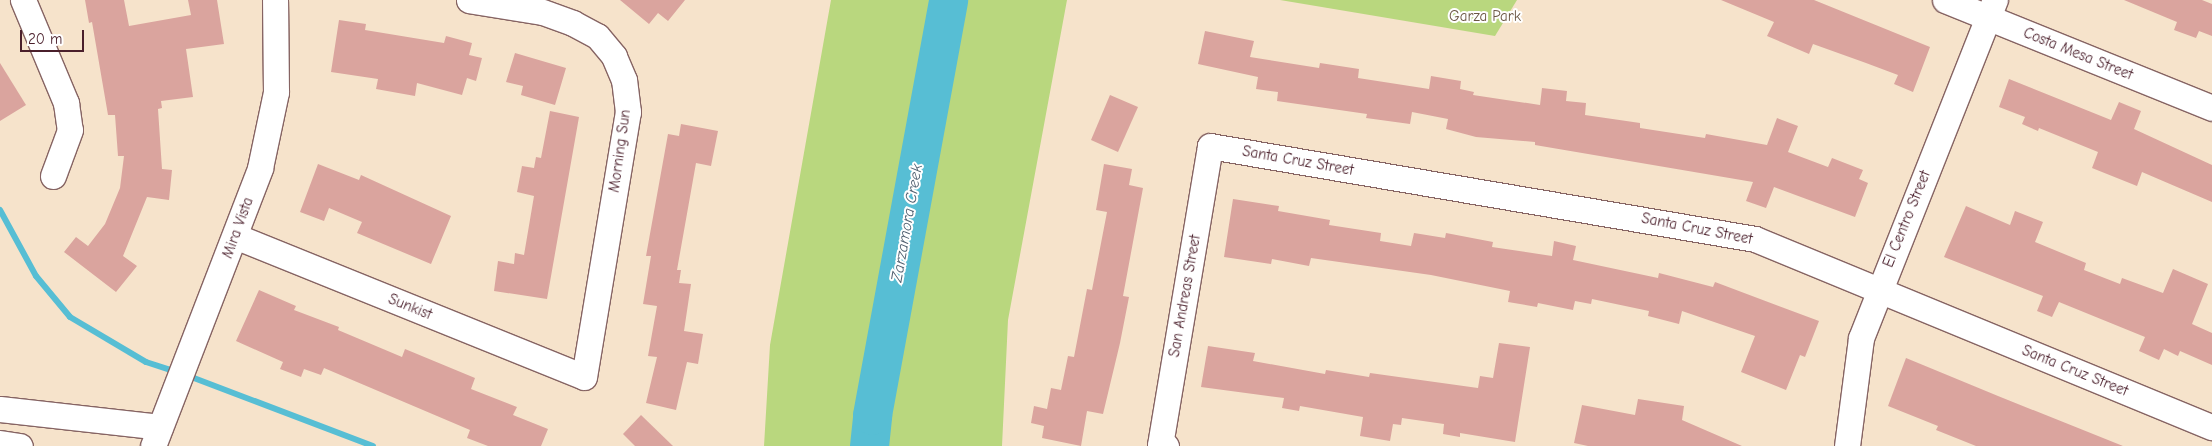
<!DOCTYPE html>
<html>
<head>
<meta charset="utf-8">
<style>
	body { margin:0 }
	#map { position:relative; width:2212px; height:446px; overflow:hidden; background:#f6e3cb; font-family:"Comic Neue",sans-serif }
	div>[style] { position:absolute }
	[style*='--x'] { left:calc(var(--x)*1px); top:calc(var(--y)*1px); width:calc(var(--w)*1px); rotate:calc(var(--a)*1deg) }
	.green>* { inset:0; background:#b9d77e }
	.stream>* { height:6px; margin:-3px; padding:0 3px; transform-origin:3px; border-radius:3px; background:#57bed4 }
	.river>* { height:39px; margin:-19.5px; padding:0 19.5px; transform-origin:19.5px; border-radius:19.5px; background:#57bed4 }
	.building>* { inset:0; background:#daa49e }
	.roads { filter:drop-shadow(1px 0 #866463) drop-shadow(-1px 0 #866463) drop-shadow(0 1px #866463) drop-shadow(0 -1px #866463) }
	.minor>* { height:25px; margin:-12.5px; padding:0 12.5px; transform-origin:12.5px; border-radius:12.5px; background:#fff }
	span { translate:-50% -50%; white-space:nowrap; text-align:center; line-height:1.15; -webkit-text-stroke:4px #fff; paint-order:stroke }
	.park-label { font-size:15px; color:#6b5644 }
	.street-label { font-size:15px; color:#4a1f2b }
	.water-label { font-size:16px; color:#4f5f6f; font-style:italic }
	.scale { position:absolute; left:20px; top:30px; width:64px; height:22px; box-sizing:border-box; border:2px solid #4a1f2b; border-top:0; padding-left:6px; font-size:15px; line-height:18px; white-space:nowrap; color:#4a1f2b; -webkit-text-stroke:4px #fff; paint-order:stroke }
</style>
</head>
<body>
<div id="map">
	<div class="green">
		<i style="clip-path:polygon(831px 0,1067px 0,1008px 320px,1002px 446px,764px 446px,770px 345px)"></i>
		<i style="clip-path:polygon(1280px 0,1517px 0,1495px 36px)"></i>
	</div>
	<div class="stream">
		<i style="--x:0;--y:210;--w:75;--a:61.4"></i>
		<i style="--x:36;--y:276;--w:53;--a:50.3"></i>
		<i style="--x:70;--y:317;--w:88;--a:30.6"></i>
		<i style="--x:146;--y:362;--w:32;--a:18"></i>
		<i style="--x:186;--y:375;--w:200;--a:20.8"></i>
	</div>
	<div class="river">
		<i style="--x:869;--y:446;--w:31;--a:-84"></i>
		<i style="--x:872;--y:415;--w:422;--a:-79.6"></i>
	</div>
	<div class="building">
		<i style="clip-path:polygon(85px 0,124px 0,129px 26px,191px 15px,188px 0,217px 0,224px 44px,186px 49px,193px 97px,161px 101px,162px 108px,158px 109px,162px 169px,172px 170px,169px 200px,147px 197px,123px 256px,137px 266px,116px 292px,64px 252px,76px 237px,88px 246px,105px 224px,120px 188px,124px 156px,118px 156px,115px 115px,108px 115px,92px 22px,89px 23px)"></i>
		<i style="clip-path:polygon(620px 0,685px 0,668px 21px,658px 13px,649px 24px)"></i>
		<i style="clip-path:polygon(1721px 0,1814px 0,1930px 47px,1913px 92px,1894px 84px,1898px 75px,1866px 63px,1813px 44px,1809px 54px,1767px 36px,1774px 22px)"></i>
		<i style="clip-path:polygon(2124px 0,2202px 0,2212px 4px,2212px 36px,2199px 31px,2196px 38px,2174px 30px,2177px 22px)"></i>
		<i style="clip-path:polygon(339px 20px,366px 24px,365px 30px,444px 43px,446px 36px,472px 43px,469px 55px,482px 58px,476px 81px,467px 78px,462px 95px,417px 83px,415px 96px,376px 89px,378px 79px,331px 72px)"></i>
		<i style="clip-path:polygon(1205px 31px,1254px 41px,1250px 57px,1319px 68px,1320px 63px,1359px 69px,1358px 78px,1429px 89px,1431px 76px,1461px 81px,1460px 89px,1474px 92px,1473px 95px,1540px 105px,1542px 88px,1567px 91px,1566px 101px,1586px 103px,1585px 115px,1640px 123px,1640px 128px,1705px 138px,1706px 134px,1767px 145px,1777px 118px,1798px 126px,1788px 152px,1828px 167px,1832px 158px,1863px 170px,1859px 179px,1868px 183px,1855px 217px,1774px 187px,1766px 208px,1746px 201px,1753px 182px,1535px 145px,1535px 142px,1476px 137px,1446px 129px,1448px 119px,1412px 112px,1410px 124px,1366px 118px,1367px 114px,1277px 101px,1278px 92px,1256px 89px,1258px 77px,1198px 64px)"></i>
		<i style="clip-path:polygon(515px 53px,566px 68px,555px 105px,521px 95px,523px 86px,506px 82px)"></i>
		<i style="clip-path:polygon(0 63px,26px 105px,0 121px)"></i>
		<i style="clip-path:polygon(2009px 79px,2111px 120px,2119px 102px,2141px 111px,2134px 129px,2212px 165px,2212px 202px,2142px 172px,2137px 186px,2092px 168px,2098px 152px,2039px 128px,2038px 131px,2022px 124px,2025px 117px,1999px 107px)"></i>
		<i style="clip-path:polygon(1110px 95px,1138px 107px,1118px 152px,1091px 140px)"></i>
		<i style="clip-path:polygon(550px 111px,579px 117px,547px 299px,494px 291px,498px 261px,514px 264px,515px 253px,524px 255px,534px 196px,517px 192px,522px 166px,534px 168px,536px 157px,541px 158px)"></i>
		<i style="clip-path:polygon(681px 124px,718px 131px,711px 166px,696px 163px,677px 270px,681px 270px,679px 283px,691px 284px,684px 331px,703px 334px,698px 364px,687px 362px,676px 410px,646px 403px,657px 357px,648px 356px,657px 306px,643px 304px,651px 256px,646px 256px,668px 134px,679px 136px)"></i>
		<i style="clip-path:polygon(318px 164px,359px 180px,361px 175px,451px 216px,431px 264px,357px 233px,362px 222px,329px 208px,324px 221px,300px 212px)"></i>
		<i style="clip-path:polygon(1104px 164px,1132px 169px,1129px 185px,1143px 188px,1123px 296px,1129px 297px,1120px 343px,1103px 414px,1087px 411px,1081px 446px,1042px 438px,1044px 426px,1031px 423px,1034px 406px,1047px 409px,1051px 388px,1061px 390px,1068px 356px,1074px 357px,1087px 289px,1092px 290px,1107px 212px,1096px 210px)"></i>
		<i style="clip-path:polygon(1233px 199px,1279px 206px,1278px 211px,1330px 220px,1329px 225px,1381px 233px,1380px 241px,1411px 246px,1414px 233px,1445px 238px,1446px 233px,1493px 242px,1492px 247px,1552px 256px,1554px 241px,1576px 246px,1573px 260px,1658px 278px,1659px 273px,1713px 287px,1715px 282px,1819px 321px,1805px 357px,1800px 355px,1786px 390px,1741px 372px,1755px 336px,1682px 311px,1679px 324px,1648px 316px,1649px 311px,1592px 299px,1591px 304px,1575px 301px,1573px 310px,1538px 303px,1537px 307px,1508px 302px,1510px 291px,1431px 275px,1311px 258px,1309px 266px,1272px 259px,1271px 264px,1224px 257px)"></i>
		<i style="clip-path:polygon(1966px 206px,2010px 225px,2015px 211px,2043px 222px,2035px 242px,2086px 263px,2084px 270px,2120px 284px,2122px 278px,2163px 293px,2173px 269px,2208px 284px,2192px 324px,2212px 333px,2212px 365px,2180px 351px,2178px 356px,2164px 349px,2159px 360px,2139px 351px,2145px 337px,2059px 302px,2052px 317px,2037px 311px,2043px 296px,1944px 257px)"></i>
		<i style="clip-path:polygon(259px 290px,296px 306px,294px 310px,339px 327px,338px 330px,402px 357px,405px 349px,475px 378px,471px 389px,517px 407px,513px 415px,548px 429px,541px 446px,488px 446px,467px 438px,470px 430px,324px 368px,321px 375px,304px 369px,301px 377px,280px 369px,283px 362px,236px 341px)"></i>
		<i style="clip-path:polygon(1499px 343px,1530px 347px,1515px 442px,1460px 433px,1460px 437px,1443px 434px,1444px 424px,1402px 418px,1401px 425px,1393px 424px,1390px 441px,1360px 436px,1363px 417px,1300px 406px,1299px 411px,1282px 408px,1284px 398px,1201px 387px,1208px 346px,1255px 353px,1253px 361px,1325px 374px,1326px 370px,1369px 377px,1370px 373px,1478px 388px,1480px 376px,1493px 378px)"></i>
		<i style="clip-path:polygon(1906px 358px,1998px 396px,2123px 446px,1976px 446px,1936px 430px,1938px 426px,1888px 406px)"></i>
		<i style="clip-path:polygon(1638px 399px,1684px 406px,1682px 420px,1742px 446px,1588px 446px,1574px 443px,1582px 405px,1635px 415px)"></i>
		<i style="clip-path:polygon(641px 415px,673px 446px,635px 446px,623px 434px)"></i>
	</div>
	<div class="roads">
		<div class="minor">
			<i style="--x:23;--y:0;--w:112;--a:67.3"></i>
			<i style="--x:66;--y:103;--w:27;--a:82"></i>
			<i style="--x:70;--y:130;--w:49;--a:110.3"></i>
			<i style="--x:1945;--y:0;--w:288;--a:22"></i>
			<i style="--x:235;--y:236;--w:376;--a:22"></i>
			<i style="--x:584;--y:377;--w:269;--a:-80.6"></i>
			<i style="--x:628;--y:112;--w:32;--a:-97"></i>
			<i style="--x:624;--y:80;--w:26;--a:-113"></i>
			<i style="--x:614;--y:56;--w:26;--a:-130"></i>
			<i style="--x:597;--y:36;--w:27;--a:-152"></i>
			<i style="--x:573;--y:23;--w:33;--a:-160"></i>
			<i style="--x:542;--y:12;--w:74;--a:-170.7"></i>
			<i style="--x:0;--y:409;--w:161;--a:6.4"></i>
			<i style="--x:0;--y:443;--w:20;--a:9"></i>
			<i style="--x:153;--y:446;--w:298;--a:-68.9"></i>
			<i style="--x:260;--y:168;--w:78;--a:-78.1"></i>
			<i style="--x:276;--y:92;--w:92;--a:-90.6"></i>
			<i style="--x:1166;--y:446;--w:6;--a:-171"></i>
			<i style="--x:1160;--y:445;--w:303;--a:-80.5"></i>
			<i style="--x:1210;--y:146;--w:553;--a:9.68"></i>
			<i style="--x:1755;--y:239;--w:494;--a:22.4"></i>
			<i style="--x:1847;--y:446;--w:109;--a:-82.6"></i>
			<i style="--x:1861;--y:338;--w:364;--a:-68.4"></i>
		</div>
	</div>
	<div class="park-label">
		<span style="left:1485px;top:17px">Garza Park</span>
	</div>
	<div class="street-label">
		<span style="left:2078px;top:54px;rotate:22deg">Costa Mesa Street</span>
		<span style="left:620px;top:151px;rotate:-82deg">Morning Sun</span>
		<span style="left:1298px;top:161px;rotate:10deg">Santa Cruz Street</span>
		<span style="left:1907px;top:219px;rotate:-68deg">El Centro Street</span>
		<span style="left:238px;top:228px;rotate:-70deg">Mira Vista</span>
		<span style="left:1697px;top:229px;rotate:11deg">Santa Cruz Street</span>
		<span style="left:1185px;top:296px;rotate:-80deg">San Andreas Street</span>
		<span style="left:410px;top:307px;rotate:22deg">Sunkist</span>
		<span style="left:2075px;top:371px;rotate:22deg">Santa Cruz Street</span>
	</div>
	<div class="water-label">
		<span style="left:907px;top:223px;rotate:-80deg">Zarzamora Creek</span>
	</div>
	<div class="scale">20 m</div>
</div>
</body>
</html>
